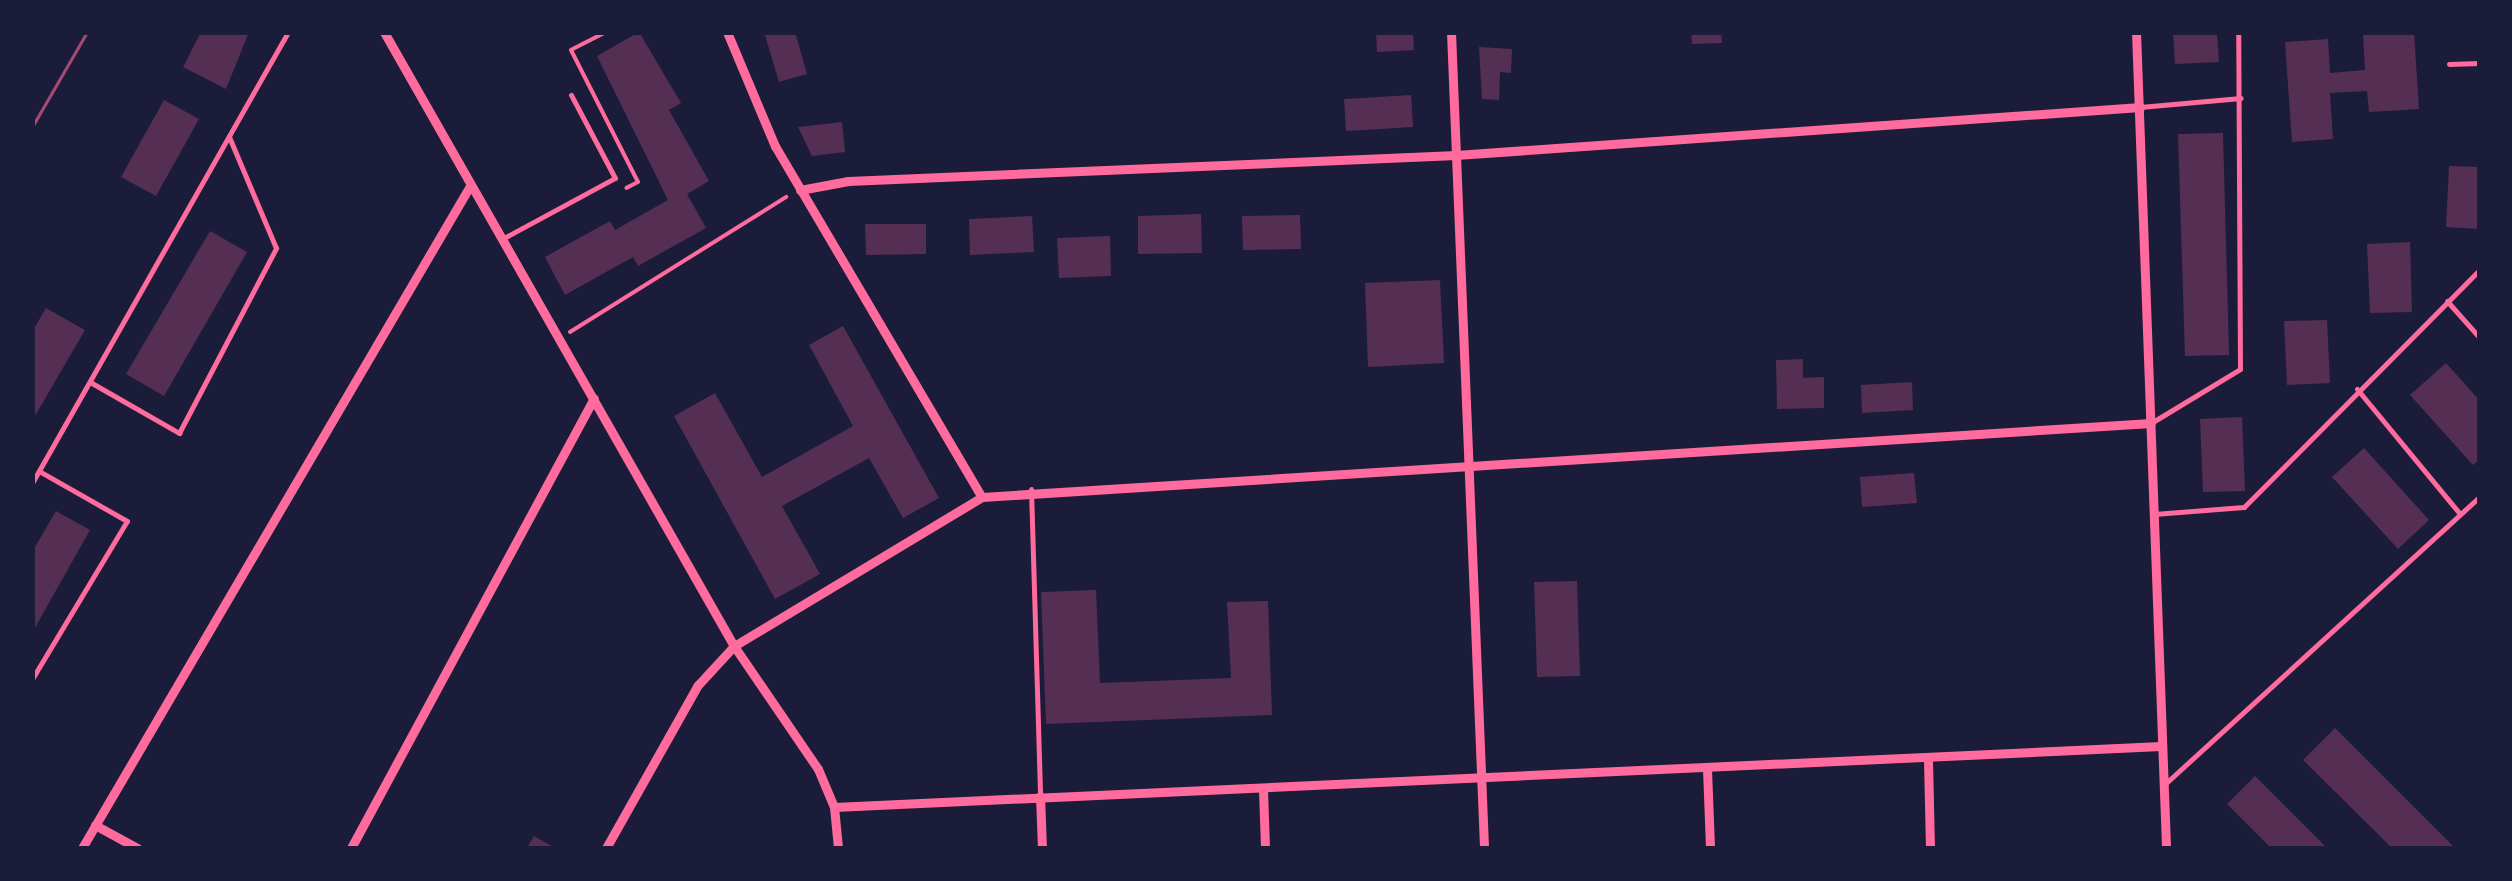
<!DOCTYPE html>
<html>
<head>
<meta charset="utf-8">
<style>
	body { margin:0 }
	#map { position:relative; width:2512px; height:881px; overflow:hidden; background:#1b1b3a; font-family:"Golos Text",sans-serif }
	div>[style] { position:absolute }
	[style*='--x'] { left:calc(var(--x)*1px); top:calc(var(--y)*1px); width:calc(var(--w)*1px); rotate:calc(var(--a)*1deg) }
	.building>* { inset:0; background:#542f53 }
	.path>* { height:4px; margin:-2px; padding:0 2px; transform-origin:2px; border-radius:2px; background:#ff6b9d }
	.service>* { height:5px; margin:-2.5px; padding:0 2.5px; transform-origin:2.5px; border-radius:2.5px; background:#ff6b9d }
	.minor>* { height:9px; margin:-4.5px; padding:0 4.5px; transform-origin:4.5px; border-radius:4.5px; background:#ff6b9d }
	.tram>* { height:2.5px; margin:-1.25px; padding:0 1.25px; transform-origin:1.25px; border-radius:1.25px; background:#a44b75 }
	span { translate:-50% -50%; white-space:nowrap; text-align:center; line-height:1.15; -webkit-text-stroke:9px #1b1b3a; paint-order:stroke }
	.frame { position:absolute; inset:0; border:35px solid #1b1b3a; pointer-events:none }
</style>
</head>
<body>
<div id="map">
	<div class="building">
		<i style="clip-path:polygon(201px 32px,249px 32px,226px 89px,183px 67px)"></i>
		<i style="clip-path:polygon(639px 32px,681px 103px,669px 110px,709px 181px,687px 194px,706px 228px,638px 266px,633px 257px,565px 295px,545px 257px,610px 221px,615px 230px,668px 200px,597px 56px)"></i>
		<i style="clip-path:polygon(764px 32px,795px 32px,807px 74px,779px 82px)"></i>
		<i style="clip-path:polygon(1376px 32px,1413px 32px,1414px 50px,1377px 52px)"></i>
		<i style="clip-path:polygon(1691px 32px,1721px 32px,1722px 43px,1692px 44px)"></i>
		<i style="clip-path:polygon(2173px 32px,2217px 32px,2219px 62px,2175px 64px)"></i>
		<i style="clip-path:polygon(2414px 32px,2419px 109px,2369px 112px,2367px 91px,2330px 93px,2333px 139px,2292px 142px,2285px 42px,2328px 39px,2330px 73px,2365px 70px,2363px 35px)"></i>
		<i style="clip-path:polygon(1479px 47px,1512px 49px,1511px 73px,1500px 72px,1499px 100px,1482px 99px)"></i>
		<i style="clip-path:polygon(1411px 95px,1413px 127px,1346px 131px,1344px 99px)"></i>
		<i style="clip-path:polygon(164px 100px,199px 119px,156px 196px,121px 177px)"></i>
		<i style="clip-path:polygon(842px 122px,845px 152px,812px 156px,798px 127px)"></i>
		<i style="clip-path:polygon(2223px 133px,2229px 355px,2185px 356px,2178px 134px)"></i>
		<i style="clip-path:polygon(2449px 166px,2480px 167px,2480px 229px,2446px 227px)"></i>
		<i style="clip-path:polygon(1201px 214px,1202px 253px,1138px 254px,1138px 216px)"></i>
		<i style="clip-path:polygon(1300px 215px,1301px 249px,1243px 250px,1242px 216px)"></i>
		<i style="clip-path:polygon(1032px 216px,1034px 252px,970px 255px,969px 219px)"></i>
		<i style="clip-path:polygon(865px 224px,926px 224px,926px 254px,866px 255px)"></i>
		<i style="clip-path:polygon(210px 231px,247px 252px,164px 396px,126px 374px)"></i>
		<i style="clip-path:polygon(1110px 236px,1111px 276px,1059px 278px,1057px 238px)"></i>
		<i style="clip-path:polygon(2410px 242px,2412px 312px,2370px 313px,2367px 244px)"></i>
		<i style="clip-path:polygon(1440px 280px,1444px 363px,1368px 367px,1365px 283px)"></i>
		<i style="clip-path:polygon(46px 308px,85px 330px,32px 421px,32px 332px)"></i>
		<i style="clip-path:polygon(2327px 320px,2330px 383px,2287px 385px,2284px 321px)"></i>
		<i style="clip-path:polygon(843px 326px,939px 498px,903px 518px,869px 458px,782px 506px,820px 574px,775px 599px,674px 416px,715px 393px,762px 477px,853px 426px,809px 345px)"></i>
		<i style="clip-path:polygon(1803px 359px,1803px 378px,1824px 377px,1824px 408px,1777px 409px,1776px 360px)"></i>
		<i style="clip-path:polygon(2446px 363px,2480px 401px,2480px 459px,2473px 465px,2410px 395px)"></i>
		<i style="clip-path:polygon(1912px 382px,1913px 410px,1862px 413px,1861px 385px)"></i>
		<i style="clip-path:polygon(2242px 417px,2245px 491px,2203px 492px,2200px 419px)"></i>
		<i style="clip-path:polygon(2364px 448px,2429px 520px,2398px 549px,2332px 477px)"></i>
		<i style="clip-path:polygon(1914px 473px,1917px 503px,1862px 507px,1860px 477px)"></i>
		<i style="clip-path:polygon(56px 511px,90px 530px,32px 633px,32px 552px)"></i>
		<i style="clip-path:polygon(1577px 581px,1580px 676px,1537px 677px,1534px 582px)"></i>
		<i style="clip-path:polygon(1096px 590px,1100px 683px,1231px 678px,1227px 602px,1268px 601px,1272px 715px,1046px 724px,1041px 592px)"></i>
		<i style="clip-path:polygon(2335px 728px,2455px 848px,2392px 848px,2303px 760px)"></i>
		<i style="clip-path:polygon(2255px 776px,2327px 848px,2271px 848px,2227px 804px)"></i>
		<i style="clip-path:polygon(534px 836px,555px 848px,527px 848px)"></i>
	</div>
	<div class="path">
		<i style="--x:606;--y:32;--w:39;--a:153"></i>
		<i style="--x:571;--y:50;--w:148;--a:63.1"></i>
		<i style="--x:638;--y:182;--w:13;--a:153"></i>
		<i style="--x:570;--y:332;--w:255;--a:-32"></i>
	</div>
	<div class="service">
		<i style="--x:2449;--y:64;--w:31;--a:-2"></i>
		<i style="--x:2140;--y:107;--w:101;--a:-5.1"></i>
		<i style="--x:502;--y:239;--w:128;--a:-28.4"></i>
		<i style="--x:615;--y:178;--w:94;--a:-117.9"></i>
		<i style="--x:2447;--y:301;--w:50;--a:48.3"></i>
		<i style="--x:90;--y:382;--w:103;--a:29.8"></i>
		<i style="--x:179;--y:433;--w:209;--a:-62.3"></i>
		<i style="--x:276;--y:248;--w:121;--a:-112.9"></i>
		<i style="--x:2357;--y:389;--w:162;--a:50.5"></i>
		<i style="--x:2151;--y:423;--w:104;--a:-31.2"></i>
		<i style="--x:2240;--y:369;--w:337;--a:-90.3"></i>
		<i style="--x:32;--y:483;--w:519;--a:-60.42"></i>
		<i style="--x:1031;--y:489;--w:307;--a:88.3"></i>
		<i style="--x:2154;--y:514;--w:90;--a:-4.4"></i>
		<i style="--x:2244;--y:507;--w:335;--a:-45.2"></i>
		<i style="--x:32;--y:679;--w:184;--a:-59"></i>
		<i style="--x:127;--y:521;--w:101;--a:-150.4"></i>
		<i style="--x:2166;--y:783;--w:425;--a:-42.4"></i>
	</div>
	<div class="minor">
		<i style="--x:384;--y:32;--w:707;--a:60.32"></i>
		<i style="--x:734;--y:646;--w:149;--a:55.7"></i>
		<i style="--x:818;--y:769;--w:41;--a:67.2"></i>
		<i style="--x:834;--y:807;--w:41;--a:84.4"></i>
		<i style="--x:727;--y:32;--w:124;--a:67.2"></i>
		<i style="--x:775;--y:146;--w:407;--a:59.5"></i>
		<i style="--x:1451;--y:32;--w:817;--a:87.68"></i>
		<i style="--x:2136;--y:32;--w:817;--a:87.89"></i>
		<i style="--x:800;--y:190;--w:49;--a:-10.6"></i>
		<i style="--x:848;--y:181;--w:609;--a:-2.45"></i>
		<i style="--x:1456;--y:155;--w:686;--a:-4.01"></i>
		<i style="--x:1928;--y:760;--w:88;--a:88.7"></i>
		<i style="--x:1707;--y:769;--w:79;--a:87.8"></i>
		<i style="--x:1263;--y:790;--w:58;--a:88"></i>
		<i style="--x:1040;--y:796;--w:52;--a:87.8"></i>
		<i style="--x:834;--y:807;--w:1328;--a:-2.63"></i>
		<i style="--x:95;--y:825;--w:48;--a:28.7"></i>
		<i style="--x:82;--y:848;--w:767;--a:-59.63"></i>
		<i style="--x:351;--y:848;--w:511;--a:-61.63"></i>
		<i style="--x:606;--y:848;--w:187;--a:-60.6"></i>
		<i style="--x:698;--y:685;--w:53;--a:-47.3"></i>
		<i style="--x:734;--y:646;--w:289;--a:-31"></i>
		<i style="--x:982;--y:497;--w:1171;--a:-3.62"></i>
	</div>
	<div class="tram">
		<i style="--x:32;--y:127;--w:110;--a:-59.9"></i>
	</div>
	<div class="frame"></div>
</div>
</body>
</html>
